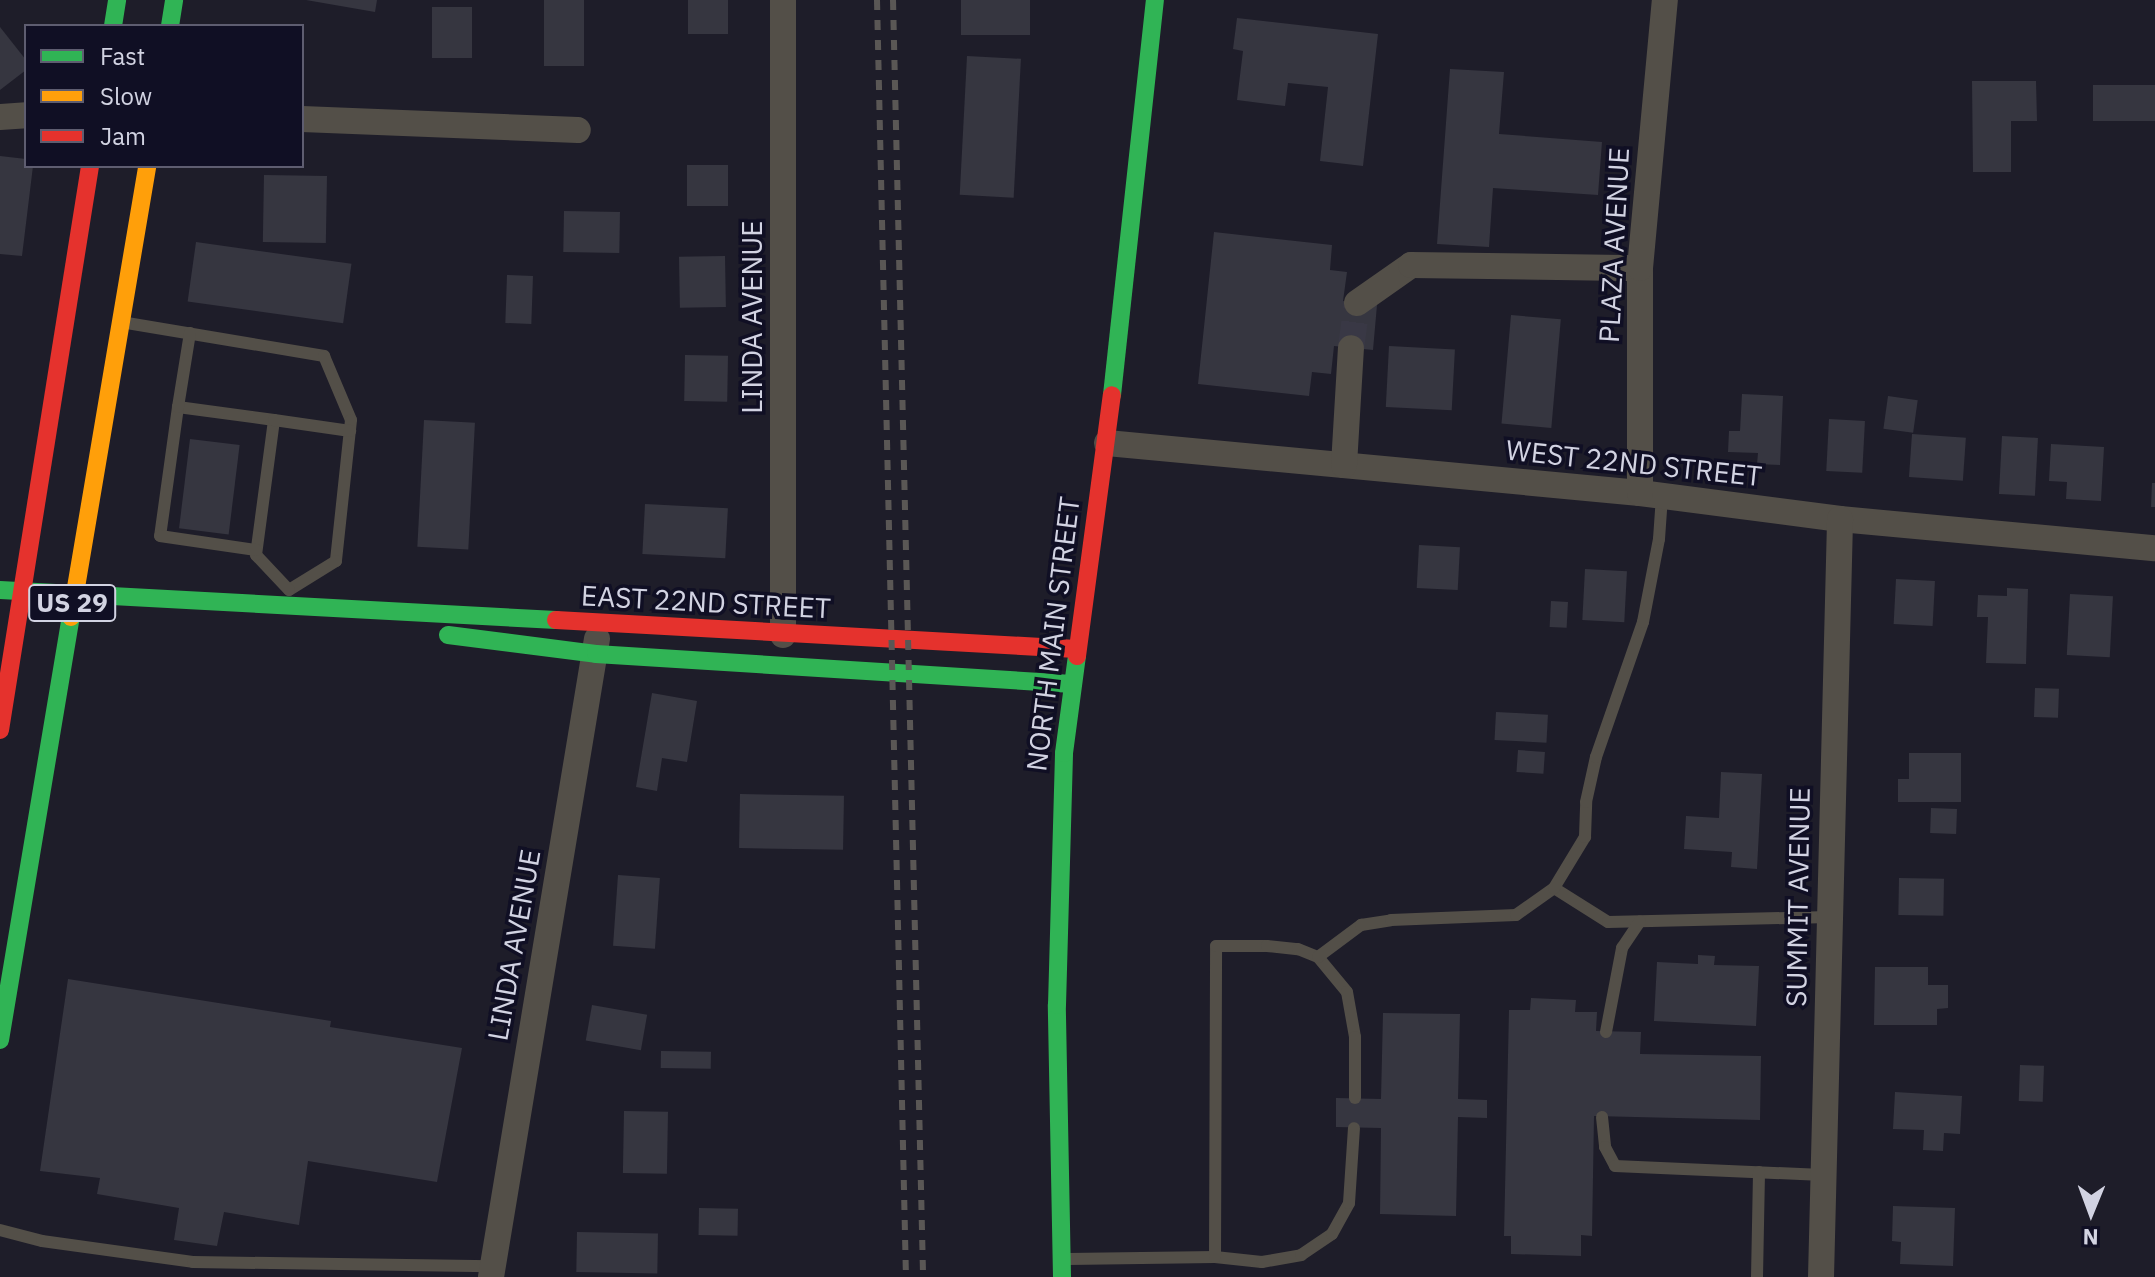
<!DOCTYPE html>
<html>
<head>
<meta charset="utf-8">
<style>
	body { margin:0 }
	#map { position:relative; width:2155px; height:1277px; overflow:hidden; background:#1e1d29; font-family:"IBM Plex Sans",sans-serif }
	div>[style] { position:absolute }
	.building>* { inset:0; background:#363640; transform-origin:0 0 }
	.street-tunnel>* { height:26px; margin-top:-13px; transform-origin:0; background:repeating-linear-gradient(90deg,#393845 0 26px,transparent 0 39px) }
	.lane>* { height:12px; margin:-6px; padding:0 6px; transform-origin:6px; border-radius:6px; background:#534f48 }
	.street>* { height:26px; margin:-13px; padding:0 13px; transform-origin:13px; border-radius:13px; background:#534f48 }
	.fast>* { height:18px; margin:-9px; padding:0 9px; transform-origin:9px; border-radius:9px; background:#30b455 }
	.slow>* { height:18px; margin:-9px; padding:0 9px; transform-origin:9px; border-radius:9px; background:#ff9f0a }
	.jam>* { height:18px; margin:-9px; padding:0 9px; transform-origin:9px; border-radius:9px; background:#e5322d }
	.rail>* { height:6px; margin-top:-3px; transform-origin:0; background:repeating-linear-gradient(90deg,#5a5755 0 10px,transparent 0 20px) }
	span { translate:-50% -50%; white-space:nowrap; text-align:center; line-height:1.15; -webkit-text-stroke:7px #100f24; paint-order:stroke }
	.shield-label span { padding:2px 6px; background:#100f24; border:2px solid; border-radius:6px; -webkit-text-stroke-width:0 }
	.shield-label { font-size:26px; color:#d2d3e2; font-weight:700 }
	.street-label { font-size:28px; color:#d2d3e2 }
	.legend { position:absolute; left:24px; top:24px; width:280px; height:144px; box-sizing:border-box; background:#100f24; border:2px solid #5e5d70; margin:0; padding:10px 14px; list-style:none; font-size:24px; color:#d2d3e2 }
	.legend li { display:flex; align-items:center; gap:16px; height:40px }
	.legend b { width:40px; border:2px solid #5e5d70 }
	.north { position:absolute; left:2051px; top:1173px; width:80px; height:80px; -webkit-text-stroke:6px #100f24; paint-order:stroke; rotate:181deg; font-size:22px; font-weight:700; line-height:32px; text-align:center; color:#d2d3e2 }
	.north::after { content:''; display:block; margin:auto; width:28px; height:36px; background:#d2d3e2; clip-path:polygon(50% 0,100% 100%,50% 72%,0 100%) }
</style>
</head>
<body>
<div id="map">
	<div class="building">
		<i style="clip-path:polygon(306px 0,377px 0,375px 12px)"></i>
		<i style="left:544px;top:0;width:40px;height:66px"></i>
		<i style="left:688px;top:0;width:40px;height:34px"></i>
		<i style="left:961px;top:0;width:69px;height:35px"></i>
		<i style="left:432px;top:7px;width:40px;height:51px"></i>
		<i style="clip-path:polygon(1237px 18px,1378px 34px,1363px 166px,1320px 161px,1328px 87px,1288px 83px,1285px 106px,1237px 100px,1243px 51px,1233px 49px)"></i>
		<i style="clip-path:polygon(0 27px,26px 60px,26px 70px,0 90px)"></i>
		<i style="left:967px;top:56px;width:54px;height:139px;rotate:3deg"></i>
		<i style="clip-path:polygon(1450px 69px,1504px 72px,1499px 134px,1602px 142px,1598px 195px,1493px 188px,1489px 247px,1437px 244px)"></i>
		<i style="clip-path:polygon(1972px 81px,2036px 81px,2037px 121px,2011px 121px,2011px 172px,1973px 172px)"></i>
		<i style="left:2155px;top:85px;width:36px;height:62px;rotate:90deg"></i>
		<i style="clip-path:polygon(0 156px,26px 159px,26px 166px,33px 166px,22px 256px,0 254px)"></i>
		<i style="left:687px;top:165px;width:41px;height:41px"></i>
		<i style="left:264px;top:175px;width:63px;height:67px;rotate:1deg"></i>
		<i style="left:564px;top:211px;width:56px;height:41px;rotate:1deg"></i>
		<i style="clip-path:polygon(1214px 232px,1332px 245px,1330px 270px,1347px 272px,1343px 301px,1377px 305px,1373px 350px,1334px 346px,1331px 374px,1312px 372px,1309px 396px,1198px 384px)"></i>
		<i style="left:196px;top:242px;width:157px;height:60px;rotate:8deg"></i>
		<i style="left:725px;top:256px;width:51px;height:46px;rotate:89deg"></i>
		<i style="left:507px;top:275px;width:26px;height:48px;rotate:2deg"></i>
		<i style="left:1511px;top:315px;width:50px;height:109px;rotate:5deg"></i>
		<i style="left:1389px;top:346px;width:66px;height:61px;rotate:3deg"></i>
		<i style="left:685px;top:355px;width:43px;height:46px;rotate:1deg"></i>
		<i style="clip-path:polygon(1742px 394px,1783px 396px,1780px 465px,1757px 464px,1758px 453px,1728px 452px,1729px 431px,1740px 431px)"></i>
		<i style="left:1888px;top:396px;width:30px;height:33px;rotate:8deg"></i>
		<i style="left:1829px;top:419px;width:36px;height:52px;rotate:3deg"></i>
		<i style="left:424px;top:420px;width:51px;height:127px;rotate:3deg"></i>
		<i style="left:1912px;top:434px;width:54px;height:43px;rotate:4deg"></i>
		<i style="left:2002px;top:436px;width:36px;height:58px;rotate:3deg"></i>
		<i style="left:190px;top:439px;width:50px;height:90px;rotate:7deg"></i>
		<i style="clip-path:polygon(2051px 444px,2104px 447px,2101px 501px,2066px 499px,2067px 482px,2049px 481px)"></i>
		<i style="clip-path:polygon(2152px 483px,2155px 483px,2155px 507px,2151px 507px)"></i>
		<i style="left:645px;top:504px;width:83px;height:50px;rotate:3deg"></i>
		<i style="left:1419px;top:545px;width:41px;height:43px;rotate:3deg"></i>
		<i style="left:1585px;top:569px;width:42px;height:51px;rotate:3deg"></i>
		<i style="left:1896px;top:579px;width:39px;height:45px;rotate:3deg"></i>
		<i style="clip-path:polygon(2007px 588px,2028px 589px,2026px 664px,1986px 663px,1988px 617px,1977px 617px,1978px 595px,2007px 596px)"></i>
		<i style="left:2070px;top:594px;width:43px;height:61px;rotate:3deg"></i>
		<i style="left:1551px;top:601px;width:17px;height:26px;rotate:3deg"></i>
		<i style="left:2035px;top:688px;width:24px;height:29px;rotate:2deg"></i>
		<i style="clip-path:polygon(652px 693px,697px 701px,687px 762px,662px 758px,657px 791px,636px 787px)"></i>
		<i style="left:1496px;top:712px;width:52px;height:28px;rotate:3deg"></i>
		<i style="left:1518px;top:750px;width:27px;height:22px;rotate:4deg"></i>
		<i style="clip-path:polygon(1909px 753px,1961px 753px,1961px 802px,1898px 802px,1898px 779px,1909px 779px)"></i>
		<i style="clip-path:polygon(1721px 772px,1762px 774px,1757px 869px,1731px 867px,1732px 852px,1684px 849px,1686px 816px,1719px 818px)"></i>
		<i style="left:740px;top:794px;width:104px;height:54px;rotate:1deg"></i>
		<i style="left:1931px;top:808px;width:26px;height:25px;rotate:2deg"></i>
		<i style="left:618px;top:875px;width:42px;height:71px;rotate:4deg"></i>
		<i style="left:1899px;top:878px;width:45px;height:37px;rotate:1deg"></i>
		<i style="clip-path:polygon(1698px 955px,1715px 956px,1714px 965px,1759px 966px,1756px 1026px,1654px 1021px,1657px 962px,1698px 964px)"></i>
		<i style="clip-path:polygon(1875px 967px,1928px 967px,1928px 985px,1948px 985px,1948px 1008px,1937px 1009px,1937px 1025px,1874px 1025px)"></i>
		<i style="clip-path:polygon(68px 979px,331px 1021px,330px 1027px,462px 1048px,437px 1182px,308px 1161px,299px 1225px,224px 1212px,217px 1246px,174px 1240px,179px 1208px,97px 1194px,100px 1178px,40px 1171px)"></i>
		<i style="clip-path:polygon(1531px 998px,1576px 1000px,1575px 1012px,1597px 1012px,1596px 1031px,1641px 1032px,1640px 1054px,1761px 1056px,1760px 1120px,1594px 1116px,1592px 1236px,1581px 1235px,1581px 1256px,1511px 1254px,1511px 1236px,1504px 1236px,1509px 1010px,1530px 1010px)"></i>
		<i style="left:592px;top:1005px;width:56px;height:36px;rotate:10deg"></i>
		<i style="clip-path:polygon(1383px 1013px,1460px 1014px,1458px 1099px,1487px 1100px,1487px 1118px,1458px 1117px,1456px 1216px,1380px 1214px,1381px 1128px,1336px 1127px,1336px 1098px,1381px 1099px)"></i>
		<i style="left:661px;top:1051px;width:50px;height:17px;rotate:1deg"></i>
		<i style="left:2020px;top:1065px;width:24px;height:36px;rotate:2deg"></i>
		<i style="clip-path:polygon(1895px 1092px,1962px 1096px,1960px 1134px,1944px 1133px,1943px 1151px,1923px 1150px,1924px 1130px,1893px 1129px)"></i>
		<i style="left:624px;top:1111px;width:44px;height:62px;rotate:1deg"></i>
		<i style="clip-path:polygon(1893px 1206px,1955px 1208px,1953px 1266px,1900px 1264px,1901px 1242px,1892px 1241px)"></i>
		<i style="left:699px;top:1208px;width:39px;height:27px;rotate:1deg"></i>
		<i style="left:577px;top:1232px;width:81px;height:40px;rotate:1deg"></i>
	</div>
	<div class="street-tunnel">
		<i style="left:1351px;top:348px;width:45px;rotate:-82.4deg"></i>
	</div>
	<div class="lane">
		<i style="left:127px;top:323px;width:200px;rotate:9.5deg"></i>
		<i style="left:324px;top:356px;width:69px;rotate:67.1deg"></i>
		<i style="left:351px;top:420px;width:142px;rotate:96.1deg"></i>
		<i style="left:336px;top:561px;width:55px;rotate:148.3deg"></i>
		<i style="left:289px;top:590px;width:48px;rotate:-133.3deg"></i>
		<i style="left:256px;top:555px;width:136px;rotate:-82.4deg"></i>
		<i style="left:274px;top:420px;width:97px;rotate:-172.3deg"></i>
		<i style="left:178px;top:407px;width:130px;rotate:97.9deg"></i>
		<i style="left:160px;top:536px;width:97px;rotate:8.3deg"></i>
		<i style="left:178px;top:407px;width:75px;rotate:-80.8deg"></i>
		<i style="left:274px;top:420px;width:77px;rotate:8.2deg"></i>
		<i style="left:1554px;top:888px;width:64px;rotate:32.2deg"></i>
		<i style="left:1608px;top:922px;width:222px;rotate:-1.3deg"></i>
		<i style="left:1318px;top:957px;width:45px;rotate:50.4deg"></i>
		<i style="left:1347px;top:992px;width:46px;rotate:79.9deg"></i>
		<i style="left:1355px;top:1037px;width:61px;rotate:90deg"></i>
		<i style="left:1606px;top:1032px;width:86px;rotate:-79.2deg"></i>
		<i style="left:1622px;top:948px;width:32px;rotate:-56deg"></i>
		<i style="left:1602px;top:1117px;width:30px;rotate:84deg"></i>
		<i style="left:1605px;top:1147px;width:21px;rotate:62deg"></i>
		<i style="left:1615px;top:1166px;width:208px;rotate:2.5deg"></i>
		<i style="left:0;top:1230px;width:43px;rotate:14.7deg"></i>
		<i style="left:42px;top:1241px;width:152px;rotate:7.9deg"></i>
		<i style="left:193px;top:1262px;width:299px;rotate:0.8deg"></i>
		<i style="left:1215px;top:1257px;width:47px;rotate:6.1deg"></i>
		<i style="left:1262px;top:1262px;width:40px;rotate:-10deg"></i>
		<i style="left:1301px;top:1255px;width:37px;rotate:-34deg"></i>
		<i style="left:1332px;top:1234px;width:35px;rotate:-61deg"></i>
		<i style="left:1349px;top:1203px;width:75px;rotate:-86.2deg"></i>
		<i style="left:1068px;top:1259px;width:147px;rotate:-0.8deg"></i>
		<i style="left:1215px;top:1257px;width:311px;rotate:-89.8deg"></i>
		<i style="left:1216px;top:946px;width:51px"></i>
		<i style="left:1267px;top:946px;width:31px;rotate:6deg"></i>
		<i style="left:1298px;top:949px;width:22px;rotate:22deg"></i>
		<i style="left:1318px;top:957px;width:54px;rotate:-36.7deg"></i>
		<i style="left:1361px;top:925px;width:30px;rotate:-9deg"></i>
		<i style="left:1391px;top:920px;width:125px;rotate:-2.3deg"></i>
		<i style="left:1516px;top:915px;width:47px;rotate:-35.4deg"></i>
		<i style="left:1554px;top:888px;width:60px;rotate:-58.7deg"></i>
		<i style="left:1585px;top:837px;width:35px;rotate:-88deg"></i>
		<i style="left:1586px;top:802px;width:46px;rotate:-77.5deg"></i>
		<i style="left:1596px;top:757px;width:143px;rotate:-70.8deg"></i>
		<i style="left:1643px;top:622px;width:85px;rotate:-79.1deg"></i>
		<i style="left:1659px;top:539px;width:43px;rotate:-86deg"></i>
		<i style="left:1757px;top:1277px;width:105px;rotate:-88.9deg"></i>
	</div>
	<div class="street">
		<i style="left:783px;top:0;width:635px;rotate:90deg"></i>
		<i style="left:0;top:117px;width:26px;rotate:-4deg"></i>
		<i style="left:302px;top:119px;width:276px;rotate:2.3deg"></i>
		<i style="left:1357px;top:303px;width:66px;rotate:-35.1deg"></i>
		<i style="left:1411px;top:265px;width:229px;rotate:0.8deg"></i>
		<i style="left:1107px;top:443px;width:535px;rotate:5.36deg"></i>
		<i style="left:1640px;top:493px;width:202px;rotate:7.4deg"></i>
		<i style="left:1840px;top:519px;width:316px;rotate:5.3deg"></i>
		<i style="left:1344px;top:465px;width:117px;rotate:-86.6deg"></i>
		<i style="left:1640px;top:493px;width:225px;rotate:-90deg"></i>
		<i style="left:1640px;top:268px;width:269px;rotate:-84.7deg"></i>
		<i style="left:491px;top:1277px;width:647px;rotate:-80.57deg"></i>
		<i style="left:1821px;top:1277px;width:758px;rotate:-88.56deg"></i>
	</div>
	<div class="fast">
		<i style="left:113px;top:26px;width:26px;rotate:-81deg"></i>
		<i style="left:170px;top:26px;width:26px;rotate:-81deg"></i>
		<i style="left:1112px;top:395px;width:397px;rotate:-83.8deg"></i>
		<i style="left:0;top:590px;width:557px;rotate:3.09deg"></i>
		<i style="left:448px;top:635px;width:149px;rotate:7.3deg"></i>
		<i style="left:596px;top:654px;width:477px;rotate:3.6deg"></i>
		<i style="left:0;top:1040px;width:429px;rotate:-80.5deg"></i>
		<i style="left:1062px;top:1277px;width:272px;rotate:-91.1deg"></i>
		<i style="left:1057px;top:1005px;width:252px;rotate:-88.4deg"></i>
		<i style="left:1064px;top:753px;width:98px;rotate:-82.4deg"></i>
	</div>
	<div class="slow">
		<i style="left:71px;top:617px;width:457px;rotate:-80.4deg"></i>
	</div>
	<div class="jam">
		<i style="left:556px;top:620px;width:521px;rotate:3.19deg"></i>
		<i style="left:1077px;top:656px;width:263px;rotate:-82.4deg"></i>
		<i style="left:0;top:730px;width:571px;rotate:-80.93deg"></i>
	</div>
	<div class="rail">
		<i style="left:877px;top:0;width:1277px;rotate:88.7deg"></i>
		<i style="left:893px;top:0;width:1277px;rotate:88.65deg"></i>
	</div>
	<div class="shield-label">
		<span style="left:72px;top:603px">US 29</span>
	</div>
	<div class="street-label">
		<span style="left:1614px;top:245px;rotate:-87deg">PLAZA AVENUE</span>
		<span style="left:752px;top:317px;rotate:-90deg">LINDA AVENUE</span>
		<span style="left:1634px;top:463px;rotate:6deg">WEST 22ND STREET</span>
		<span style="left:706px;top:602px;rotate:3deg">EAST 22ND STREET</span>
		<span style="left:1053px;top:634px;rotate:-83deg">NORTH MAIN STREET</span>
		<span style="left:1798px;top:897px;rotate:-89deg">SUMMIT AVENUE</span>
		<span style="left:514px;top:945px;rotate:-80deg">LINDA AVENUE</span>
	</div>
	<ul class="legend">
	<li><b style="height:10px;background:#30b455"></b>Fast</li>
	<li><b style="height:10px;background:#ff9f0a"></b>Slow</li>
	<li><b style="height:10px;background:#e5322d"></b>Jam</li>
	</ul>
	<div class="north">N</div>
</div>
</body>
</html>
